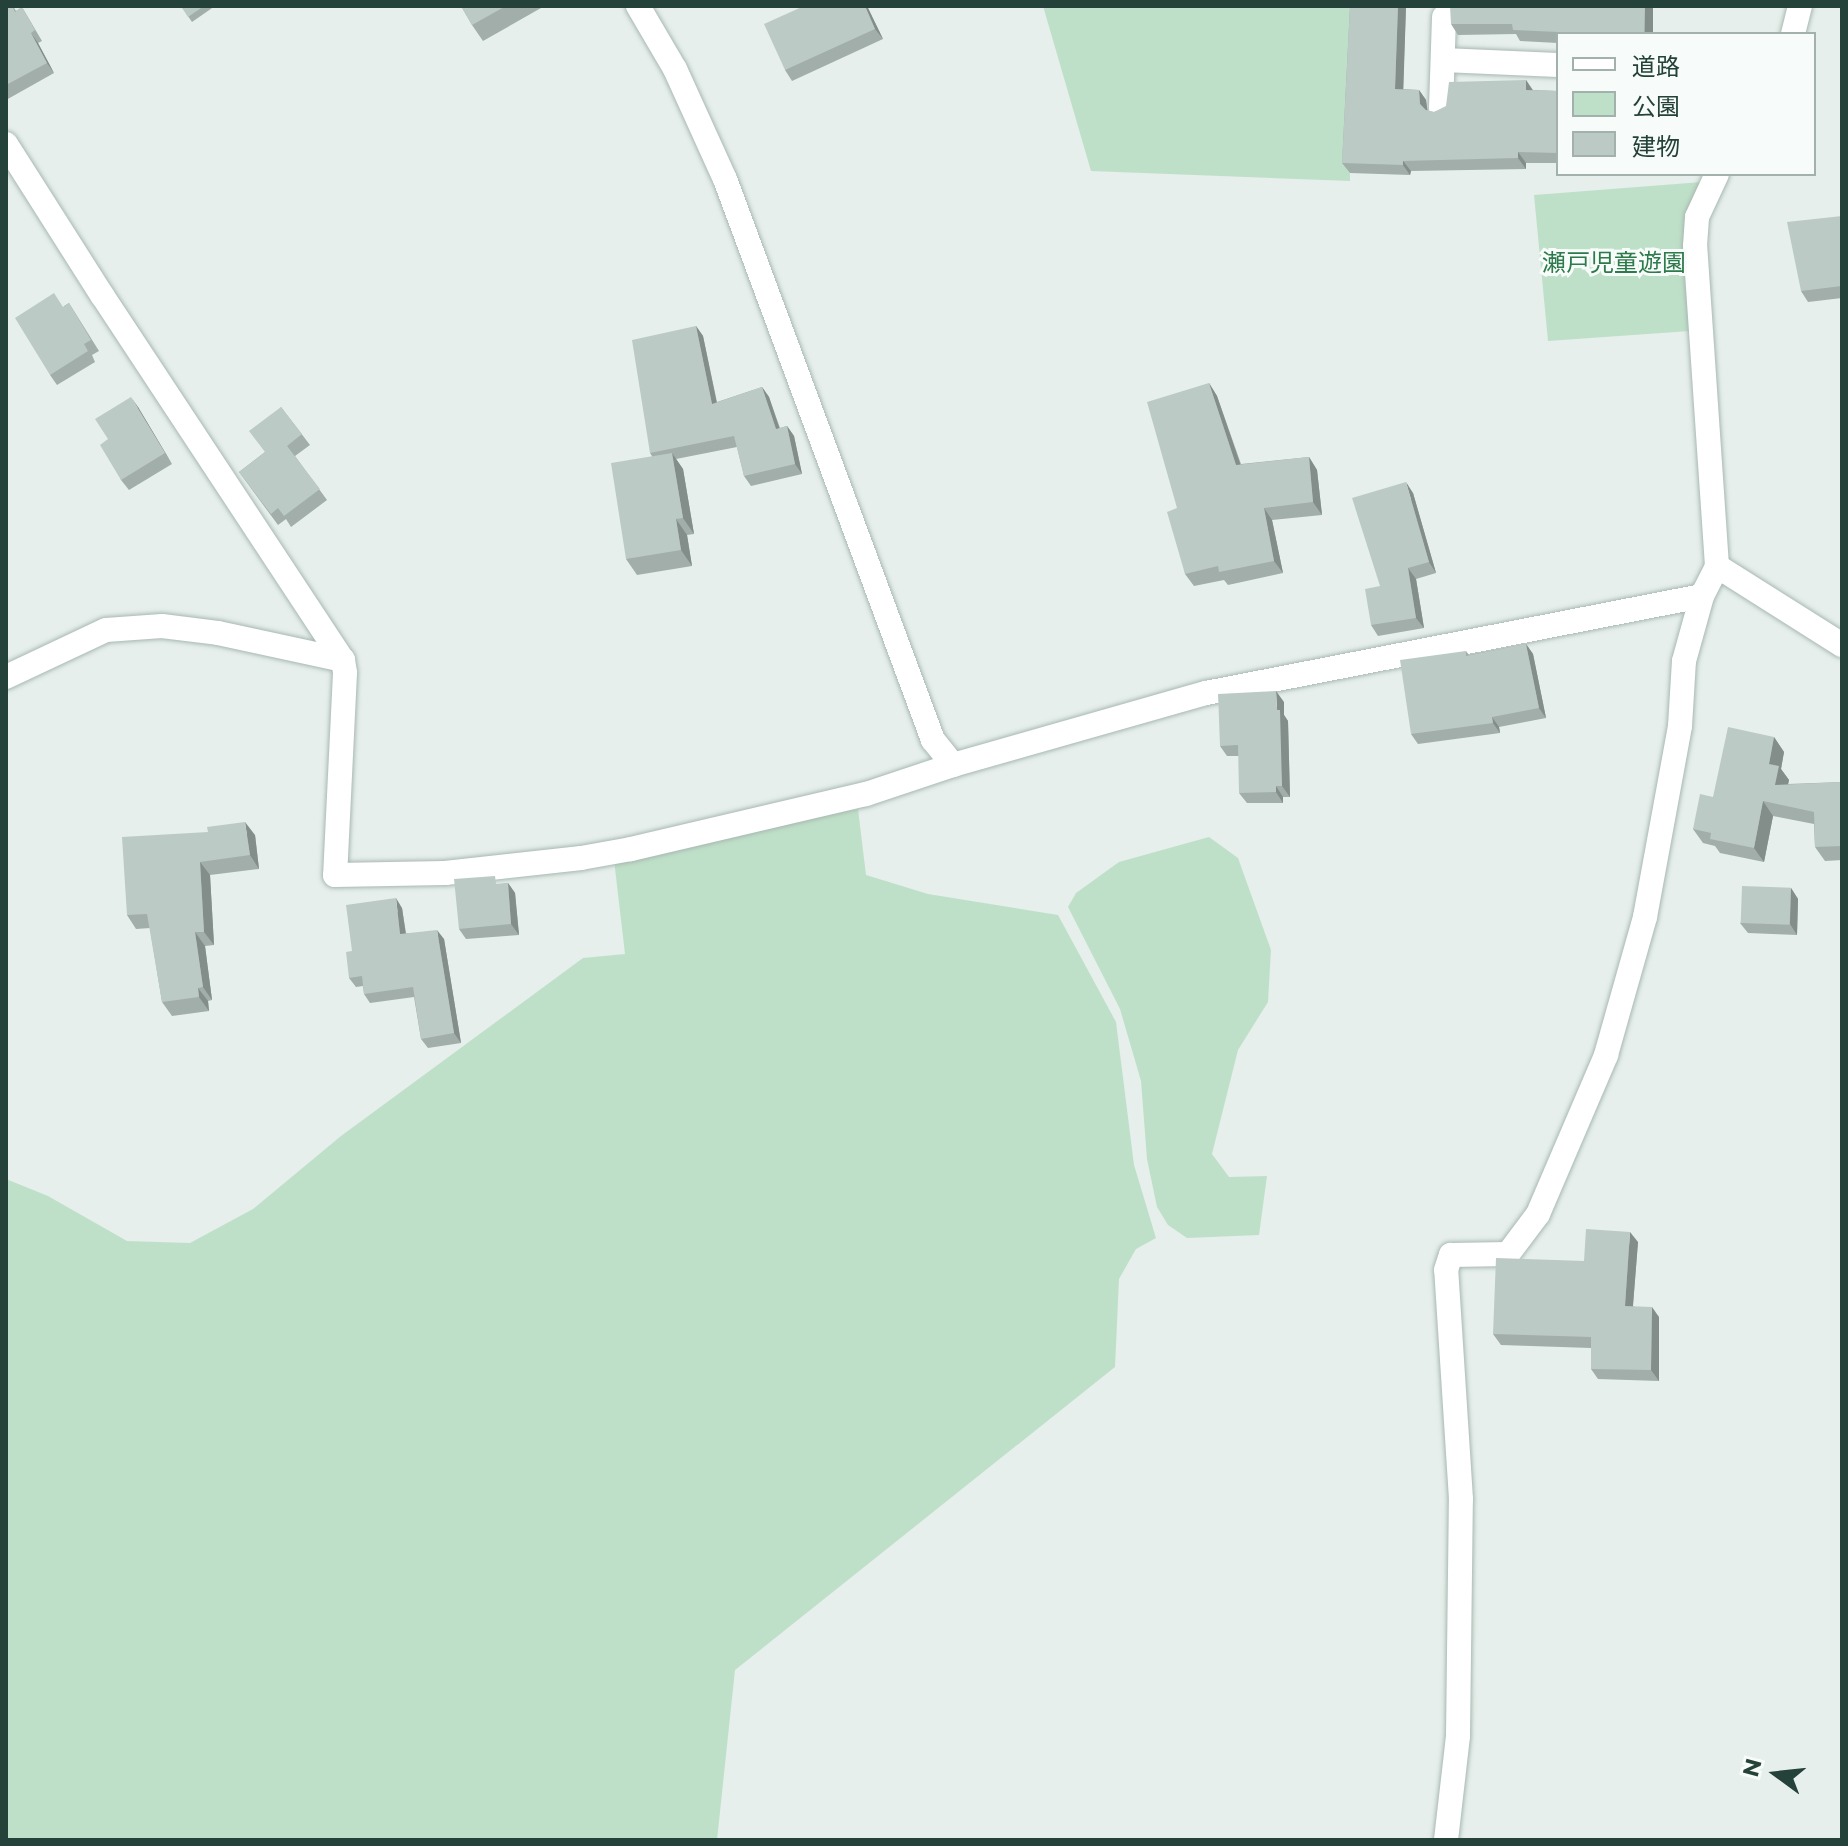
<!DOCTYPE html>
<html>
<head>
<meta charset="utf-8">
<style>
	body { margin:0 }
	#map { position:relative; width:1848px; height:1846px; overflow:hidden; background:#e6efeb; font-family:Montserrat,"Noto Sans JP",sans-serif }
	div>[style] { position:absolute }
	.green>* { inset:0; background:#bfe0c8 }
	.roads { filter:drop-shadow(0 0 2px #a8b8b2) drop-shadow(0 0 2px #a8b8b2) }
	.minor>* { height:24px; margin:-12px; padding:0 12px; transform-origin:12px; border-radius:12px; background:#fff }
	.wall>* { inset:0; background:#a1aea9 }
	.shaded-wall>* { inset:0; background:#838d89; transform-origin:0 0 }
	.building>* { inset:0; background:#bbcac4; transform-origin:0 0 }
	span { translate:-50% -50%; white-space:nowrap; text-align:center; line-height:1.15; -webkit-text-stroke:6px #f7fbf9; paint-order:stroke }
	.park-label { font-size:24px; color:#2d7a4b }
	.frame { position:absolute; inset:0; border:8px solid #24423a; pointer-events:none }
	.legend { position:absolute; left:1556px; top:32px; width:260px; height:144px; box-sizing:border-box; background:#f7fbf9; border:2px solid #a3b1ad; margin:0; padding:10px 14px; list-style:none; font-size:24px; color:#24423a }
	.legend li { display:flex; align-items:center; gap:16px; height:40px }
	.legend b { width:40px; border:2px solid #a3b1ad }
	.north { position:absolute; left:1736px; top:1734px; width:80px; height:80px; -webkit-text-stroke:6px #f7fbf9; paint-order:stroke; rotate:285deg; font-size:22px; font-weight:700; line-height:32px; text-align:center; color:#24423a }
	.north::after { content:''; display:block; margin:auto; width:28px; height:36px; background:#24423a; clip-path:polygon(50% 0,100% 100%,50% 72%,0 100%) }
</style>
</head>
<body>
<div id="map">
	<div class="green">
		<i style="clip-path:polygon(1043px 6px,1359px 6px,1349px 103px,1350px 181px,1091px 171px)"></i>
		<i style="clip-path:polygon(1702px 182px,1686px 219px,1690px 331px,1548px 341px,1534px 195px)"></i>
		<i style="clip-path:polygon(858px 809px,866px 875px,928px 894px,1058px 915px,1116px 1022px,1134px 1165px,1156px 1238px,1136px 1249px,1119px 1279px,1115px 1367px,735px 1670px,717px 1840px,6px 1840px,6px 1179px,48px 1196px,127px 1241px,190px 1243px,253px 1209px,341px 1136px,583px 958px,625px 954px,614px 860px)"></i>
		<i style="clip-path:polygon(1209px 837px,1238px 858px,1271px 950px,1268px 1002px,1238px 1050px,1212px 1154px,1229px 1177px,1267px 1176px,1259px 1235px,1187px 1238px,1168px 1225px,1157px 1207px,1147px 1159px,1141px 1081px,1120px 1009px,1068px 907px,1076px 893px,1119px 862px)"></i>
	</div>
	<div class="roads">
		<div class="minor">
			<i style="left:638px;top:6px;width:73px;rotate:59.6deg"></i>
			<i style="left:675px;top:69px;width:121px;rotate:65.6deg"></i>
			<i style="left:725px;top:179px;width:598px;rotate:69.66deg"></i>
			<i style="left:933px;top:740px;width:32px;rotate:51deg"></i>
			<i style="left:1793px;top:34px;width:29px;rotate:-76deg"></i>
			<i style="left:1443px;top:60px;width:115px;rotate:2.5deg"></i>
			<i style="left:1441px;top:108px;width:91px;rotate:-88.1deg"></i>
			<i style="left:6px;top:144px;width:179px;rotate:57.6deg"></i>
			<i style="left:102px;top:295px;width:437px;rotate:56.6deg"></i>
			<i style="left:343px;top:660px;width:13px;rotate:81deg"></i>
			<i style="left:345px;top:673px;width:202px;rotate:92.8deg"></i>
			<i style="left:335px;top:875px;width:110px;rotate:-1deg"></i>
			<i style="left:445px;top:873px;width:137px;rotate:-6.3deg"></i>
			<i style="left:581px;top:858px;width:51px;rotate:-10.2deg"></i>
			<i style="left:631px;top:849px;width:241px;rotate:-13.2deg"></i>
			<i style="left:866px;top:794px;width:92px;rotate:-18.4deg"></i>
			<i style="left:953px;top:765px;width:263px;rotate:-15.9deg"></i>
			<i style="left:1206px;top:693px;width:505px;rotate:-11.07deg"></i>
			<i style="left:1717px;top:566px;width:148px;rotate:32.3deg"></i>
			<i style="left:6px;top:677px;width:110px;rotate:-25.2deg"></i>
			<i style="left:106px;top:630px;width:56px;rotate:-4.1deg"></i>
			<i style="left:162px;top:626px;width:56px;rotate:7.1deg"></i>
			<i style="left:218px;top:633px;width:128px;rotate:12.2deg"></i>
			<i style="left:1446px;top:1840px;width:105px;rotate:-83.4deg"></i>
			<i style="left:1458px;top:1736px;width:237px;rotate:-89.3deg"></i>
			<i style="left:1461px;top:1499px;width:229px;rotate:-93.7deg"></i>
			<i style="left:1446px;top:1270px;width:16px;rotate:-72deg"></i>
			<i style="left:1451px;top:1255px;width:57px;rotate:-1deg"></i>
			<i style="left:1508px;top:1254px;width:50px;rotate:-53.1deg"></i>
			<i style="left:1538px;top:1214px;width:173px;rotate:-66.8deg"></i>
			<i style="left:1606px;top:1055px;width:143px;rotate:-74.2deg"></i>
			<i style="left:1645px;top:917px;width:194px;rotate:-79.6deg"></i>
			<i style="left:1680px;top:726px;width:65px;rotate:-86.5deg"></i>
			<i style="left:1684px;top:661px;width:67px;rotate:-74.5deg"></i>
			<i style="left:1702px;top:596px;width:34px;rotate:-63deg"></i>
			<i style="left:1717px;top:566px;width:321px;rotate:-93.9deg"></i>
			<i style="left:1695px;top:246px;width:29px;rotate:-86deg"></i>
			<i style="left:1697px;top:217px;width:47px;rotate:-65.1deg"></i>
		</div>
	</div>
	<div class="wall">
		<i style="clip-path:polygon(6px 6px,13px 6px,16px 11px,22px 7px,42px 41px,38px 43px,54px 73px,6px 100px)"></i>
		<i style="clip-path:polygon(181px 6px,215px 6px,192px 22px)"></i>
		<i style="clip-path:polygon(461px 6px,540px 6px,541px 8px,483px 41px,472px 25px)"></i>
		<i style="clip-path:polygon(804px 6px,867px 6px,883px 39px,792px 81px,785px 70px)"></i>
		<i style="clip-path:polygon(1350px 6px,1406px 6px,1403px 89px,1419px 90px,1426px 100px,1427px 111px,1434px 112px,1526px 80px,1533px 90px,1558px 91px,1558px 163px,1526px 163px,1526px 169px,1411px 171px,1410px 175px,1350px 173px,1342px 163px)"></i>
		<i style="clip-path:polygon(1653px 6px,1652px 34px,1558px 34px,1558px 43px,1520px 41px,1516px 34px,1458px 35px,1451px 24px)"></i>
		<i style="clip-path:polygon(1842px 216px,1842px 298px,1808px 302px,1801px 291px)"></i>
		<i style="clip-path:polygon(69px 303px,99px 351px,92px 355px,95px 362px,57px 385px,50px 375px,64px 306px)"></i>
		<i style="clip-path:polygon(696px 326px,703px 336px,717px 402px,762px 387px,769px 397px,780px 428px,787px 426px,794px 436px,802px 474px,751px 486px,744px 476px,737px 447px,676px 459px,683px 469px,694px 534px,687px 535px,692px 566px,637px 575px,626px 559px,652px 456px,650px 453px)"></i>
		<i style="clip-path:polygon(1209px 383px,1217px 396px,1241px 464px,1309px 457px,1317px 470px,1322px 515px,1272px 520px,1283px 573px,1228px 585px,1224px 580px,1194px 586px,1185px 574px,1177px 508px)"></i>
		<i style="clip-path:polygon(138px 407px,172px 464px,129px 490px,121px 480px,108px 439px)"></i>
		<i style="clip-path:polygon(281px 407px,310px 445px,295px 456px,327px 500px,291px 527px,286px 519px,278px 525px,239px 472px,265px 452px)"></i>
		<i style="clip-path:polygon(1413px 493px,1436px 573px,1416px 579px,1424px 628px,1378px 636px,1371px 625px,1380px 586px)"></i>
		<i style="clip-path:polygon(1526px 644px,1533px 654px,1546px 718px,1499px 727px,1500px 733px,1418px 744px,1411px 734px,1466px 651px,1469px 655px)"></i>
		<i style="clip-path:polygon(1284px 702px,1284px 715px,1288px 721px,1290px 797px,1283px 797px,1283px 803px,1247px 803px,1239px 793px,1239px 756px,1227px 756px,1220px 746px)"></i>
		<i style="clip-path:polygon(1774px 737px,1784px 752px,1781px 769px,1789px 780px,1788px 784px,1842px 782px,1842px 860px,1825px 861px,1815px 847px,1814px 824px,1773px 816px,1764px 862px,1720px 853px,1715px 846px,1703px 843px,1693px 829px,1713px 797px)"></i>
		<i style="clip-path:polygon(208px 832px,255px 835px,259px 869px,210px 875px,214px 945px,205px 946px,212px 1000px,208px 1001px,209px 1011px,172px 1016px,162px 1002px,150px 928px,136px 929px,127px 915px)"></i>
		<i style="clip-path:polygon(508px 883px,515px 893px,519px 935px,466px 939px,459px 929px,501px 884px)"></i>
		<i style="clip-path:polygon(1791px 888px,1798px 899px,1797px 935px,1748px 933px,1740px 923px)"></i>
		<i style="clip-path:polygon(402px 908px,406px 933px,444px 939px,461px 1043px,428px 1048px,421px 1039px,414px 997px,370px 1003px,364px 994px,363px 986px,356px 987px,349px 978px,352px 951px)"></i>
		<i style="clip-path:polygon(1638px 1242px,1633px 1306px,1659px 1317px,1659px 1381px,1598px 1379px,1591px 1369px,1591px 1348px,1501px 1345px,1493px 1334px,1584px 1261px)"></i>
	</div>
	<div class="shaded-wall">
		<i style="clip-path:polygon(865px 6px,867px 6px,883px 39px,875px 29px)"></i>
		<i style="clip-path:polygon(1398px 6px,1406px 6px,1403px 99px,1395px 89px)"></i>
		<i style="left:1645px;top:6px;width:8px;height:28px"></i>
		<i style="clip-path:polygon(31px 33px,38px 43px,54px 73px,47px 63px)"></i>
		<i style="clip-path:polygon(1526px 80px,1533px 91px,1526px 90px)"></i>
		<i style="clip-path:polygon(1419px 90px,1426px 100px,1428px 114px,1420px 104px)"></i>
		<i style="clip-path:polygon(1518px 152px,1526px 163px,1526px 169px,1518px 158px)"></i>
		<i style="clip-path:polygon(1403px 161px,1411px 171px,1410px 175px,1403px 165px)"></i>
		<i style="clip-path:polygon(696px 326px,703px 336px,719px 414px,712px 404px)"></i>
		<i style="clip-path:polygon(1209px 383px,1217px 396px,1245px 478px,1236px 465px)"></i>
		<i style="clip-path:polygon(762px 387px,769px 397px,783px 439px,776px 429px)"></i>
		<i style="clip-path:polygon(131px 397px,138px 407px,172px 464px,165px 453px)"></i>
		<i style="clip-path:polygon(787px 426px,794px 436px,802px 474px,795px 464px)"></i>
		<i style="clip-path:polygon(672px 453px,683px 469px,694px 534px,683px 518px)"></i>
		<i style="clip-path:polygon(1309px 457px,1317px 470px,1322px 515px,1313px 502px)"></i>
		<i style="clip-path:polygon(1406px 482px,1413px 493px,1436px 573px,1429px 562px)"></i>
		<i style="clip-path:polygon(1264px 508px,1272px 520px,1283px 573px,1274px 561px)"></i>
		<i style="clip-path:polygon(676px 519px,687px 535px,692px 566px,681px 550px)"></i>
		<i style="clip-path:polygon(1408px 568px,1416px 579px,1424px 628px,1416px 618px)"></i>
		<i style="clip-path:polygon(1526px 644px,1533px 654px,1546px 718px,1539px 708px)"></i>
		<i style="clip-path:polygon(1276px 691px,1284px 702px,1284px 715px,1288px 721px,1290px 797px,1282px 786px)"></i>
		<i style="clip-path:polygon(1492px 717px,1499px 727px,1500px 733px,1493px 723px)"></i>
		<i style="clip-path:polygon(1774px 737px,1784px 752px,1781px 769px,1789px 780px,1785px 799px,1775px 785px,1769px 764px)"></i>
		<i style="clip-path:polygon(1276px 786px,1283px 797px,1283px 803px,1276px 792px)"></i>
		<i style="clip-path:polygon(1763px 801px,1773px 816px,1764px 862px,1754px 848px)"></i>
		<i style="clip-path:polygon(245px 822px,255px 835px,259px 869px,250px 855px)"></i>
		<i style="clip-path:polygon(200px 862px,210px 875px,214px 945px,204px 932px)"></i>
		<i style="clip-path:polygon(508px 883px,515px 893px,519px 935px,511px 924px)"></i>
		<i style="clip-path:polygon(1791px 888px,1798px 899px,1797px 935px,1790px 924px)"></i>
		<i style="clip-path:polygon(396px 898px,402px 908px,407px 943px,400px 934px)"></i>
		<i style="clip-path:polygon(437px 930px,444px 939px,461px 1043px,454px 1033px)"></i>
		<i style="clip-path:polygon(195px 932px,205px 946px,212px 1000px,203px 987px)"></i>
		<i style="clip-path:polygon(198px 988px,208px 1001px,209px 1011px,199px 997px)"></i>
		<i style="clip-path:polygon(1630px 1232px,1638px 1242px,1632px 1317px,1625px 1306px)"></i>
		<i style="clip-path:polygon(1652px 1307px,1659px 1317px,1659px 1381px,1651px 1370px)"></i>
	</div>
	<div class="building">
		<i style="clip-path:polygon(6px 6px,12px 6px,15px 12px,22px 7px,35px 30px,31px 33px,47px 63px,6px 85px)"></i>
		<i style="clip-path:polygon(181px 6px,204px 6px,188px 17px)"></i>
		<i style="clip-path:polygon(461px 6px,506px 6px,472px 25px)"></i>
		<i style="clip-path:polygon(804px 6px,865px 6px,875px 29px,785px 70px,764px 24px)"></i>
		<i style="clip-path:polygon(1350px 6px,1398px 6px,1395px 89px,1419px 90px,1420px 104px,1426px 110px,1434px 112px,1446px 106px,1449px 82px,1526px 80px,1526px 90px,1558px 91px,1558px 153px,1518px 152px,1518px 158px,1403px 161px,1403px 165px,1342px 163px)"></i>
		<i style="clip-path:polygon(1450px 6px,1645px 6px,1644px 34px,1603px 34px,1513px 30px,1512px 24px,1451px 24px)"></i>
		<i style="clip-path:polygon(1842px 216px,1842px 286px,1801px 291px,1787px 222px)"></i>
		<i style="clip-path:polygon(54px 293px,63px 307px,69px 303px,91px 340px,84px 344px,88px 351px,50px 375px,15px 318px)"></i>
		<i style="clip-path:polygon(696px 326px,712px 404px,762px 387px,776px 429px,787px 426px,795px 464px,744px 476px,734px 436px,650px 453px,632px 340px)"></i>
		<i style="clip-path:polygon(1209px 383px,1236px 465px,1309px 457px,1313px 502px,1264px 508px,1274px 561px,1219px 572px,1218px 566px,1185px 574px,1167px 512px,1177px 508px,1147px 402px)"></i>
		<i style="clip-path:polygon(131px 397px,165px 453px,121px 480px,100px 445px,108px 439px,95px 419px)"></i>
		<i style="clip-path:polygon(281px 407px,302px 434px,287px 446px,320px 489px,284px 516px,278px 508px,271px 514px,239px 472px,265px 452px,249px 431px)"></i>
		<i style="clip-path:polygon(672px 453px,683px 518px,676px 519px,681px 550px,626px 559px,611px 463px)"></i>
		<i style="clip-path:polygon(1406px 482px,1429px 562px,1408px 568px,1416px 618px,1371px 625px,1365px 589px,1380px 586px,1352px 498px)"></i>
		<i style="clip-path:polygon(1526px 644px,1539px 708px,1492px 717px,1493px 723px,1411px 734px,1400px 660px,1466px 651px,1466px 656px)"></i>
		<i style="clip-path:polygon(1276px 691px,1277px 710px,1280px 710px,1282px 786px,1276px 786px,1276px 792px,1239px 793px,1238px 745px,1220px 746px,1218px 694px)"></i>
		<i style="clip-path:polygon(1728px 727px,1774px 737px,1769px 764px,1779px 766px,1775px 785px,1842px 782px,1842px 846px,1815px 847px,1814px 812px,1763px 801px,1754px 848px,1710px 839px,1711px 833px,1693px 829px,1700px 794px,1713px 797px)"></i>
		<i style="clip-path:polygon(245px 822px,250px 855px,200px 862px,204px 932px,195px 932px,203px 987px,198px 988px,199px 997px,162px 1002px,147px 914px,127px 915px,122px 837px,208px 832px,207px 827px)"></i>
		<i style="clip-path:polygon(495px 876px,496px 884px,508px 883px,511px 924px,459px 929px,454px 879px)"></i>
		<i style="left:1742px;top:886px;width:49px;height:37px;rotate:2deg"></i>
		<i style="clip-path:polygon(396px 898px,400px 934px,437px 930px,454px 1033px,421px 1039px,413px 987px,364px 994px,362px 976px,349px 978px,346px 952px,352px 951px,346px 905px)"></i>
		<i style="clip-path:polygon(1586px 1229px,1630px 1232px,1625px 1306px,1652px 1307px,1651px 1370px,1591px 1369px,1591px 1337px,1493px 1334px,1496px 1258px,1584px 1261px)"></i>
	</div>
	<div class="park-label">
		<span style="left:1614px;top:263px">瀬戸児童遊園</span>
	</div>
	<div class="frame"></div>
	<ul class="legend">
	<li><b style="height:10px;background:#fff"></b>道路</li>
	<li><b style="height:22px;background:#bfe0c8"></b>公園</li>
	<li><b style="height:22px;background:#bbcac4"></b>建物</li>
	</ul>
	<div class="north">N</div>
</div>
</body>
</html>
